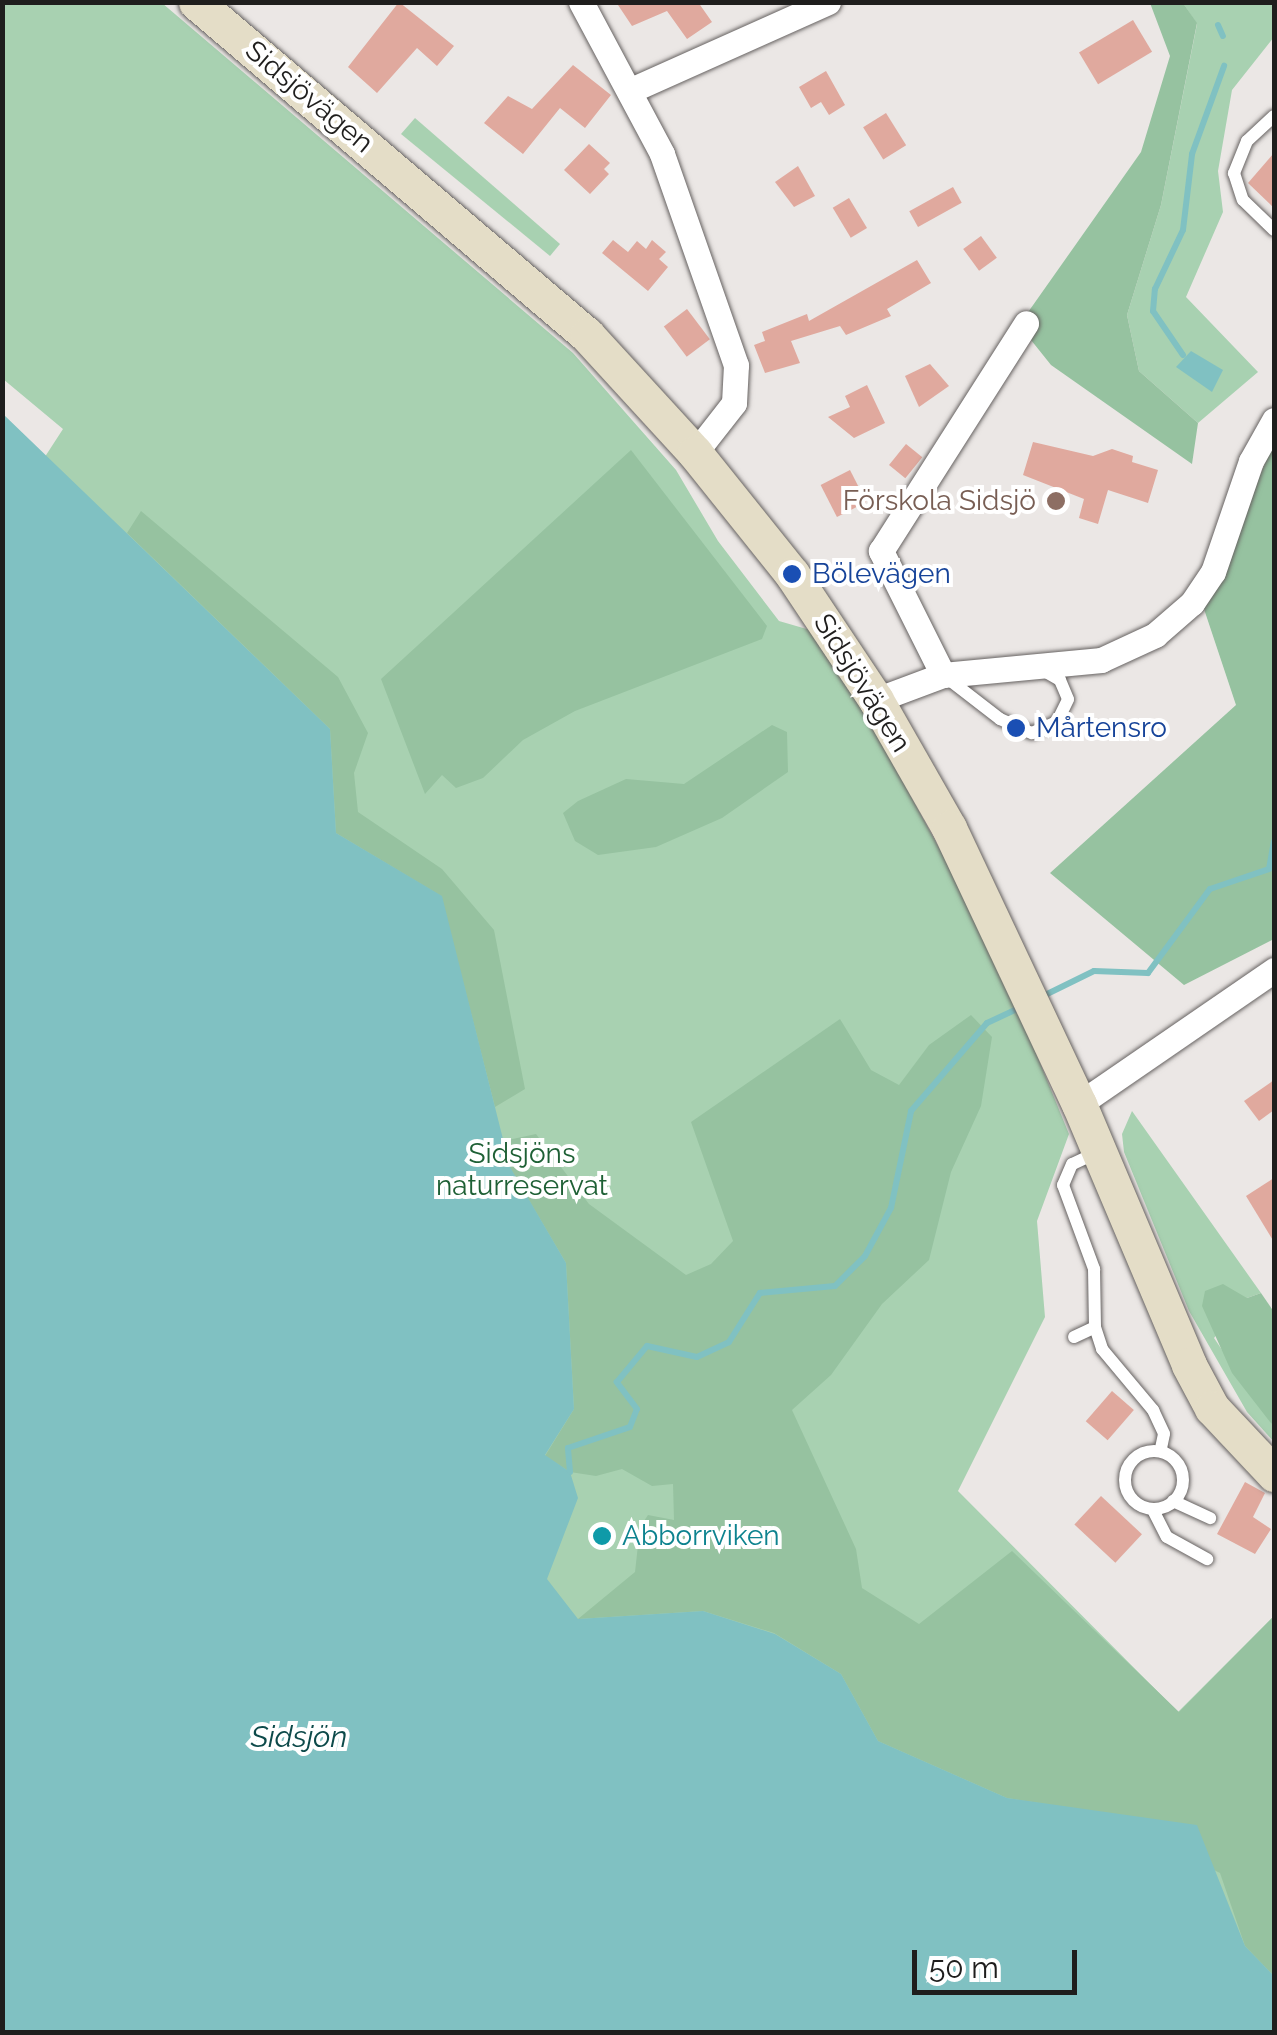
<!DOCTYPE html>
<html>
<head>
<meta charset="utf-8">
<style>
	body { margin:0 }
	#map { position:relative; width:1277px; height:2035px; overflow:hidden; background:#ebe7e5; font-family:Raleway,sans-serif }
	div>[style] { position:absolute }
	.green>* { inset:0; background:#a8d1b1 }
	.forest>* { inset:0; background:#96c2a0 }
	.water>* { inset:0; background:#80c1c2 }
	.stream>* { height:6px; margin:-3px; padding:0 3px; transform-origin:3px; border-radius:3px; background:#80c1c2 }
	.building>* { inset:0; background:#e0a99e; transform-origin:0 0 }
	.roads { filter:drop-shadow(0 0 2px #666261) drop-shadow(0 0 2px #666261) }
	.lane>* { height:12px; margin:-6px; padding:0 6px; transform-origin:6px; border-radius:6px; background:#fff }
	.lane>.ring { margin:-6px; padding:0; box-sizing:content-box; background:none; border:12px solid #fff; border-radius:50% }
	.street>* { height:25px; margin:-12.5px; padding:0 12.5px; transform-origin:12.5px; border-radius:12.5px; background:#fff }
	.secondary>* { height:35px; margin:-17.5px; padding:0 17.5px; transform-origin:17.5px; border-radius:17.5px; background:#e4ddc7 }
	.dots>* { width:28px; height:28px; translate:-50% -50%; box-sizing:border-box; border:5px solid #fff; border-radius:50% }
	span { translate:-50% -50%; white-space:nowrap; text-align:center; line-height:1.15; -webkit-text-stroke:8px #fff; paint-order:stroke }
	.street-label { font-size:28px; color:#1f1e1d }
	.education-label { font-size:28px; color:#785e54 }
	.right { translate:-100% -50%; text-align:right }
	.transit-label { font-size:28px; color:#164399 }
	.left { translate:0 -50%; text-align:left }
	.park-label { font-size:28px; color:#1e6035 }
	.culture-label { font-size:28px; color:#0d838f }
	.water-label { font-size:30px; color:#0d4a4a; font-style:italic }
	.frame { position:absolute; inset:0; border:5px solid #1f1e1d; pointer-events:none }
	.scale { position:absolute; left:912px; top:1950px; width:165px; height:45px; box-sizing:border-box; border:5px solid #1f1e1d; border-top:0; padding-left:12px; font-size:30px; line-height:35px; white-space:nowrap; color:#1f1e1d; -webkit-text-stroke:8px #fff; paint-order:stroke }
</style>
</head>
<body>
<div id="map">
	<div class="green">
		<i style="clip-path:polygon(3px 3px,162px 3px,573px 353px,676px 470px,718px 541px,779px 621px,841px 639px,909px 793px,992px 945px,1069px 1134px,1037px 1221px,1045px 1317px,958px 1491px,1178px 1712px,1274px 1616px,1274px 2032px,3px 2032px,2px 436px,37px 469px,63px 429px,3px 379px)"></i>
		<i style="clip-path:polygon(1183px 3px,1274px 3px,1274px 37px,1232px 90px,1218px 171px,1223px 212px,1186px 297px,1258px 372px,1198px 423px,1139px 371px,1127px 315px,1161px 205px,1197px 24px)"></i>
		<i style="clip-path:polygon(415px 118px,560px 244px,550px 256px,401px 134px)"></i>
		<i style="clip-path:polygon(1132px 1111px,1261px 1293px,1247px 1298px,1214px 1338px,1274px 1427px,1274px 1442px,1247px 1412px,1189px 1311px,1124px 1152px,1122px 1134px)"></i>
	</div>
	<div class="forest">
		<i style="clip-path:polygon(1150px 3px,1183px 3px,1197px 23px,1161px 205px,1127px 315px,1139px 371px,1198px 423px,1192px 464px,1051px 365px,1019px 325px,1141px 152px,1170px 56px)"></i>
		<i style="clip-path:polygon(1274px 442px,1274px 939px,1184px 985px,1050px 873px,1236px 705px,1204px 609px)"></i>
		<i style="clip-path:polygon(631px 450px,767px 626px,762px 639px,575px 711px,523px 740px,483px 778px,456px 788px,442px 775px,425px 794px,381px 679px)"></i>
		<i style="clip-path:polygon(141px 511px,338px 677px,368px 733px,354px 773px,358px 812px,442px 869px,494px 930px,525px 1089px,495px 1107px,441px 896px,336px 833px,330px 729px,127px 533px)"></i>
		<i style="clip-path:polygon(772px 725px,787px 732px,788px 772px,722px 818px,656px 847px,598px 855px,575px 841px,563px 813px,578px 801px,626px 779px,684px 784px)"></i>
		<i style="clip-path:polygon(971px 1015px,992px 1037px,981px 1106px,951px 1172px,929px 1260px,882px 1304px,831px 1375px,792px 1410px,856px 1549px,862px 1588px,919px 1624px,1012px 1551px,1179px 1712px,1274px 1616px,1274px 1976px,1245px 1946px,1220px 1873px,1097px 1812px,1007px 1798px,878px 1741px,841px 1674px,774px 1633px,703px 1611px,578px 1619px,635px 1572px,640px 1527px,648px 1515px,674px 1520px,673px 1484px,652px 1486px,622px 1469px,596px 1476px,570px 1472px,545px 1456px,574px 1409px,566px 1263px,510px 1168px,503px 1141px,536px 1134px,589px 1204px,686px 1275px,711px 1264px,733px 1241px,691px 1122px,840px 1019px,871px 1070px,899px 1085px,929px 1045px)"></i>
		<i style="clip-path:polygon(1223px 1284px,1247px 1298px,1261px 1293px,1274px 1312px,1274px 1427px,1232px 1373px,1202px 1306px,1205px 1291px)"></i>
	</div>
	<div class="water">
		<i style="clip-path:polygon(1191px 351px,1223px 370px,1212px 392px,1176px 367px)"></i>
		<i style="clip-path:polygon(3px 414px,330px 729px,336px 833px,442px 896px,510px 1167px,566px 1263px,574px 1409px,545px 1455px,570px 1472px,578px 1498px,547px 1579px,578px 1619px,703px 1611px,775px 1634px,841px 1674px,878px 1741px,1007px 1798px,1197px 1825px,1245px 1946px,1274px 1976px,1274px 2032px,3px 2032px)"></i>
	</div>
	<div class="stream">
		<i style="left:1218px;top:25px;width:12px;rotate:66deg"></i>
		<i style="left:1183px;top:355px;width:53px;rotate:-124.3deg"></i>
		<i style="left:1153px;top:311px;width:22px;rotate:-85deg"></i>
		<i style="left:1155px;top:289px;width:65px;rotate:-64.6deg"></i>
		<i style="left:1183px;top:230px;width:77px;rotate:-83.2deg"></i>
		<i style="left:1192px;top:154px;width:94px;rotate:-70deg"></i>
		<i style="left:1041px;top:997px;width:59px;rotate:-26.1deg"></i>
		<i style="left:1094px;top:971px;width:54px;rotate:2.1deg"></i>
		<i style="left:1148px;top:973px;width:104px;rotate:-53.6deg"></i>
		<i style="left:1210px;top:889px;width:62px;rotate:-18.7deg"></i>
		<i style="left:1269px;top:869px;width:28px;rotate:-80deg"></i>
		<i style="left:570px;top:1472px;width:24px;rotate:-95deg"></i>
		<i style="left:568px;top:1448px;width:65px;rotate:-18.7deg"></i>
		<i style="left:630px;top:1427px;width:19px;rotate:-69deg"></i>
		<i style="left:637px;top:1409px;width:34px;rotate:-127deg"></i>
		<i style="left:617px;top:1382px;width:47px;rotate:-50.2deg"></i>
		<i style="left:647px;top:1346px;width:51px;rotate:12.4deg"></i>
		<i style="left:697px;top:1357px;width:35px;rotate:-25deg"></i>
		<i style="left:729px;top:1342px;width:58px;rotate:-57.7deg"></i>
		<i style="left:760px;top:1293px;width:75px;rotate:-5.3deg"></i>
		<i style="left:835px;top:1286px;width:42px;rotate:-45deg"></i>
		<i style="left:865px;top:1256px;width:55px;rotate:-61.6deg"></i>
		<i style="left:891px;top:1208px;width:99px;rotate:-78.3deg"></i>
		<i style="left:911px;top:1111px;width:116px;rotate:-49.2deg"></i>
		<i style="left:987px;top:1023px;width:38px;rotate:-25deg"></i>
	</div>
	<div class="building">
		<i style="clip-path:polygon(399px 2px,454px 46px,437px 66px,417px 48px,377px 93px,348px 67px)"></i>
		<i style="clip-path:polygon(616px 2px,698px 2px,712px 22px,687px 39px,667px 11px,632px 26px)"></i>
		<i style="left:1133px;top:20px;width:37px;height:63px;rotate:59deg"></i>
		<i style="clip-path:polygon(573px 65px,611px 95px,585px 128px,560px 108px,523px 154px,484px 123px,508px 96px,532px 109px)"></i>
		<i style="clip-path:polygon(826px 71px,845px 105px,829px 115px,821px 102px,811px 108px,799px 87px)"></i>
		<i style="left:886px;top:113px;width:38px;height:27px;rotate:58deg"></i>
		<i style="clip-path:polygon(589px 144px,610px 163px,604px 169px,609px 174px,590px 194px,564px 170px)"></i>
		<i style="clip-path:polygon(1274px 153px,1274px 208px,1248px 183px)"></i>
		<i style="clip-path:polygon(798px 166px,815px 196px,794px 207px,775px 182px)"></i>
		<i style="left:953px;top:187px;width:18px;height:50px;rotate:61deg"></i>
		<i style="left:849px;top:198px;width:35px;height:19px;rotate:59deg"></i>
		<i style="left:981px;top:236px;width:27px;height:22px;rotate:54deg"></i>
		<i style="clip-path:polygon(613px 240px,628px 252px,637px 241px,646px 249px,652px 240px,666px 252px,659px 259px,668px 267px,648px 291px,602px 253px)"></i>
		<i style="clip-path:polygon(917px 260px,931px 283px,887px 309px,891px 316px,846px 335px,840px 326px,791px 341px,800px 363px,765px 373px,754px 345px,765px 341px,762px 332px,807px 314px,809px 321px)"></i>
		<i style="left:687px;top:309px;width:38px;height:29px;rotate:53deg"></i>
		<i style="clip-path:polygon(930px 364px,949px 386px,919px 407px,905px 376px)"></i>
		<i style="clip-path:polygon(867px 385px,885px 423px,854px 438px,828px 417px,850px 407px,845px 396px)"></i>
		<i style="clip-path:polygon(1033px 442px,1093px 456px,1112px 449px,1133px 456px,1132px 462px,1158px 470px,1148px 503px,1108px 490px,1098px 524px,1079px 518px,1084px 499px,1023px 475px)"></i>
		<i style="left:906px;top:444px;width:21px;height:27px;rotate:39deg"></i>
		<i style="left:850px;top:470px;width:36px;height:33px;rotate:63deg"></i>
		<i style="clip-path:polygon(1274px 1080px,1274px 1110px,1259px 1121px,1244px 1101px)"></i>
		<i style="clip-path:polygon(1274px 1178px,1274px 1242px,1246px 1196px)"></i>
		<i style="left:1112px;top:1391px;width:29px;height:40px;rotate:41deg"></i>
		<i style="clip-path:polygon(1245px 1482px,1265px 1493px,1253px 1517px,1271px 1529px,1255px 1554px,1217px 1534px)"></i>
		<i style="left:1101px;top:1496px;width:56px;height:39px;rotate:43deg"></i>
	</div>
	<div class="roads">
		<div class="lane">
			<i style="left:1274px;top:116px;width:37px;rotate:137deg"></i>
			<i style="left:1247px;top:141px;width:35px;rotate:112deg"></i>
			<i style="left:1234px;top:173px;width:28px;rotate:72deg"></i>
			<i style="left:1243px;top:200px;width:43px;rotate:44.1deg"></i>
			<i style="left:947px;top:678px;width:67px;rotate:37.7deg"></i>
			<i style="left:1000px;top:719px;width:35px;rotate:24deg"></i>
			<i style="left:1032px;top:733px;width:27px;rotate:-24deg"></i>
			<i style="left:1057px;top:722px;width:25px;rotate:-64deg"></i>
			<i style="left:1068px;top:699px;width:21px;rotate:-113deg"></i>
			<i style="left:1060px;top:680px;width:22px;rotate:-150deg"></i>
			<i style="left:1096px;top:1153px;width:26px;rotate:155deg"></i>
			<i style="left:1072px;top:1164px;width:23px;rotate:113deg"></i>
			<i style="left:1063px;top:1185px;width:90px;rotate:69.7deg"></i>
			<i style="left:1094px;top:1269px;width:58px;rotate:89deg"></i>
			<i style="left:1095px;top:1327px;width:23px;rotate:72deg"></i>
			<i style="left:1102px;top:1349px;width:80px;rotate:50.1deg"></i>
			<i style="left:1153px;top:1410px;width:26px;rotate:65deg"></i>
			<i style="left:1164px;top:1434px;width:14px;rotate:102deg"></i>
			<i style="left:1074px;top:1337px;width:23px;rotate:-25deg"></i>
			<i class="ring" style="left:1125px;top:1451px;width:46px;height:46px"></i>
			<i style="left:1173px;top:1501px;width:41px;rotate:24.7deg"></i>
			<i style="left:1153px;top:1510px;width:30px;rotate:63deg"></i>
			<i style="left:1167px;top:1537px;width:46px;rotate:28.8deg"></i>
		</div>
		<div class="street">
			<i style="left:581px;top:2px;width:172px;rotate:61.9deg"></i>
			<i style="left:662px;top:154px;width:224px;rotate:70.7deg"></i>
			<i style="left:736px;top:365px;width:38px;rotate:93deg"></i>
			<i style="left:734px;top:403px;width:63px;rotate:128deg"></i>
			<i style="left:629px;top:91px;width:218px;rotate:-24.1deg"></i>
			<i style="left:943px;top:675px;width:139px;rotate:-116.6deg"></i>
			<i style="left:881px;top:551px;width:270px;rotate:-57.5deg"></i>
			<i style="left:876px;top:700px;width:72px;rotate:-20.5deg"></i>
			<i style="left:943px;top:675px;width:159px;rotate:-5.4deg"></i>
			<i style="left:1101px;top:660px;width:60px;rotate:-24.8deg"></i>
			<i style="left:1155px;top:635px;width:49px;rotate:-40.9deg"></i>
			<i style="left:1192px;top:603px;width:37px;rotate:-56deg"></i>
			<i style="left:1213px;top:572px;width:117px;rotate:-71.1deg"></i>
			<i style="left:1251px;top:461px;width:47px;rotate:-60.7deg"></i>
			<i style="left:1079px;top:1104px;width:237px;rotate:-34.5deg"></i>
		</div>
		<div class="secondary">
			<i style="left:196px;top:2px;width:514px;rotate:40.42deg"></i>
			<i style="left:587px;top:335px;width:160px;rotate:47.5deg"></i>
			<i style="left:695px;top:453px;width:155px;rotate:51.3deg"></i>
			<i style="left:792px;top:574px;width:151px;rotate:56.3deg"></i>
			<i style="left:876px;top:700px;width:147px;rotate:60.3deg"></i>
			<i style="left:949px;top:828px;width:305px;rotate:64.8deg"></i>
			<i style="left:1079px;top:1104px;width:283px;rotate:67.1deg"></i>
			<i style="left:1189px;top:1365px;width:49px;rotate:61.9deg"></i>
			<i style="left:1212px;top:1408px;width:91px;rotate:46.8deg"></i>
		</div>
	</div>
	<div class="dots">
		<i style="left:1056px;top:501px;background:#8d6e63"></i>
		<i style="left:792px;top:574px;background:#1a4fb4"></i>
		<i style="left:1016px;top:728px;background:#1a4fb4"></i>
		<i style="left:602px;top:1536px;background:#0f9aa8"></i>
	</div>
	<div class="street-label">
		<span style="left:309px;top:97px;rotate:40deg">Sidsjövägen</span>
		<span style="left:862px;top:683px;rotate:58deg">Sidsjövägen</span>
	</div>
	<div class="education-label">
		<span class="right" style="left:1036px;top:501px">Förskola Sidsjö</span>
	</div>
	<div class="transit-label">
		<span class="left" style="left:812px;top:574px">Bölevägen</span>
		<span class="left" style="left:1036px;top:728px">Mårtensro</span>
	</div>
	<div class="park-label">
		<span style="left:522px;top:1170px">Sidsjöns<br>naturreservat</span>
	</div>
	<div class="culture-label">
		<span class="left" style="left:622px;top:1536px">Abborrviken</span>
	</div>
	<div class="water-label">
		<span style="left:299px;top:1737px">Sidsjön</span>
	</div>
	<div class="frame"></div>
	<div class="scale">50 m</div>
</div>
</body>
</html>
